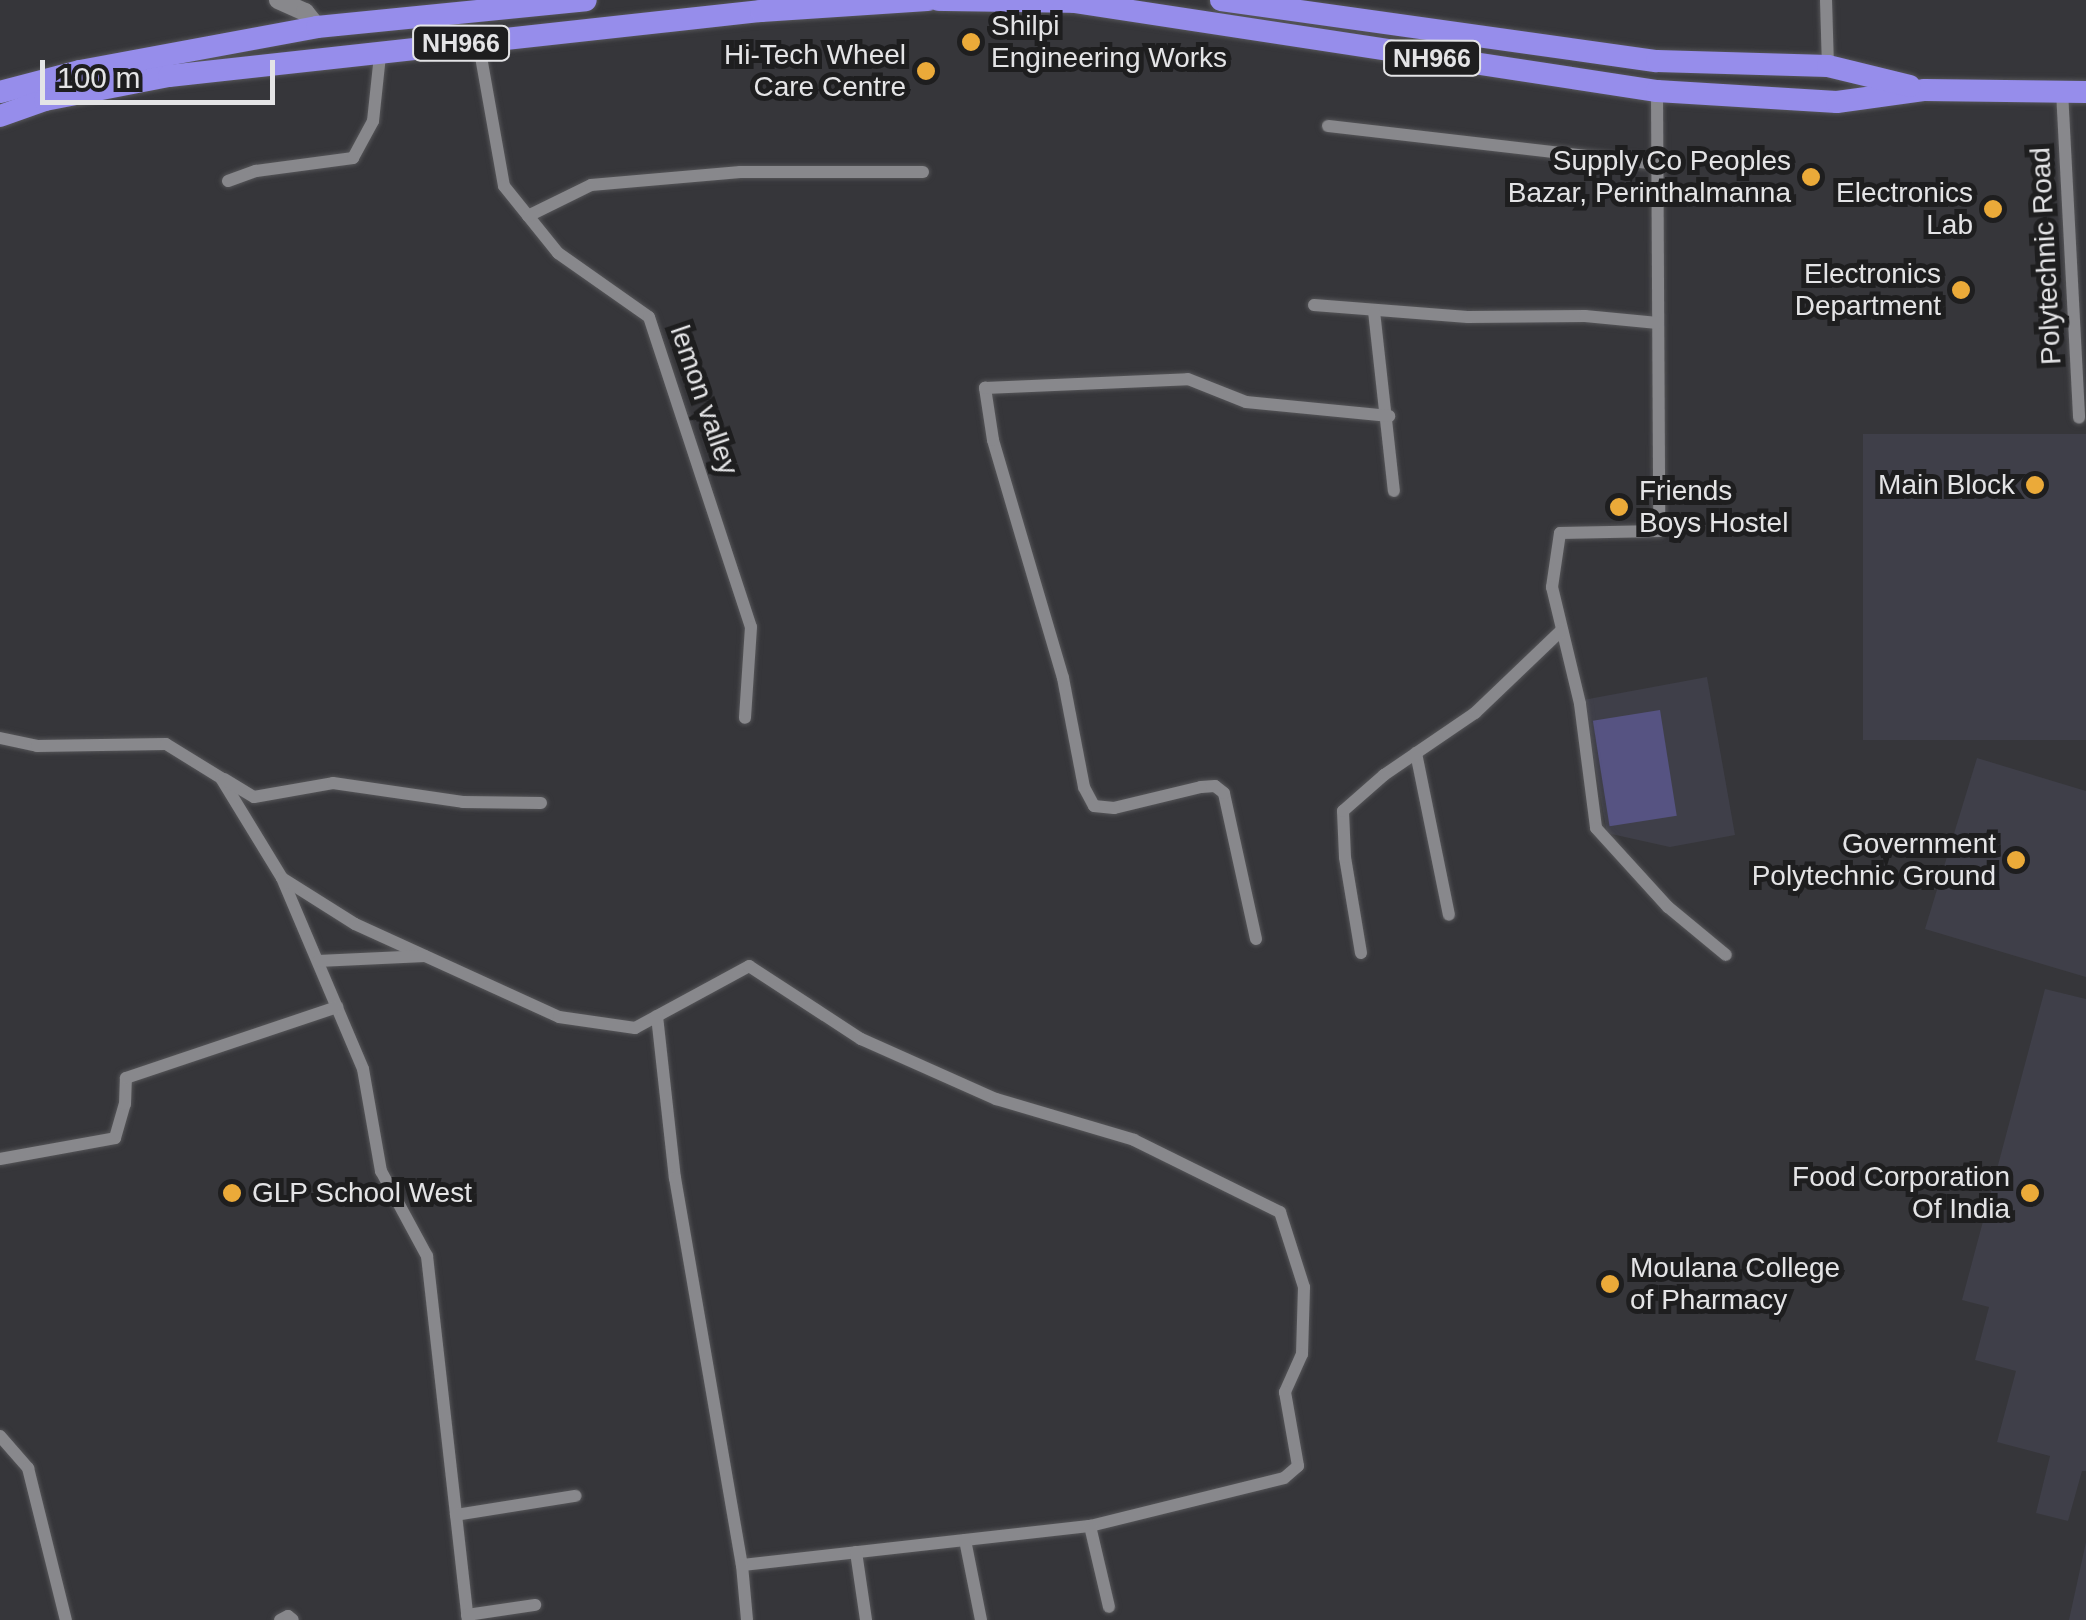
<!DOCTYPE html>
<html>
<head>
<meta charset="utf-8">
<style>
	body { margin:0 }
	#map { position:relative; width:2086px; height:1620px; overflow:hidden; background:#36363a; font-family:Arial,sans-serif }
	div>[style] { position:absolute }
	.built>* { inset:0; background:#3f3f49; transform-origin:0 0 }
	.green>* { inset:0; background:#565382; transform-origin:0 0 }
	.roads { filter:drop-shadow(0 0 2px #555558) drop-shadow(0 0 2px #555558) }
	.street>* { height:12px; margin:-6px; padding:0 6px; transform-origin:6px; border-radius:6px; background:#88888c }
	.secondary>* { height:18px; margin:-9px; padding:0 9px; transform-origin:9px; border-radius:9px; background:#88888c }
	.highway>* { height:22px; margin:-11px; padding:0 11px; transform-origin:11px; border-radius:11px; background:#968deb }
	.dots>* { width:28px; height:28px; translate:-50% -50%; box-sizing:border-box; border:5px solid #1e1e1f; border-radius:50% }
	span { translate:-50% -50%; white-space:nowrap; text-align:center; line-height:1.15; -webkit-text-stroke:10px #1e1e1f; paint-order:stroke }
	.shield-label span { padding:2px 8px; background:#1e1e1f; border:2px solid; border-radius:8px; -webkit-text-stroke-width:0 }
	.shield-label { font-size:25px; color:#e4e4e6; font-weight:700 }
	.poi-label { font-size:28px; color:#e4e4e6 }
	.left { translate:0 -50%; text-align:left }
	.right { translate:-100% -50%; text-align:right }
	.street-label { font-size:28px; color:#e4e4e6 }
	.scale { position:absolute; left:40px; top:60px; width:235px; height:45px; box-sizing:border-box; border:5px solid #e4e4e6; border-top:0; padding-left:12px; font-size:30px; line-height:35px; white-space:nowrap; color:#e4e4e6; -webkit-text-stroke:8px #1e1e1f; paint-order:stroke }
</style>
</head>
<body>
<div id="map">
	<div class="built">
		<i style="left:2086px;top:434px;width:306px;height:223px;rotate:90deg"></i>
		<i style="clip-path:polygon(1707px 677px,1735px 835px,1670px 847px,1607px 833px,1583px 700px)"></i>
		<i style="clip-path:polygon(1977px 758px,2086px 791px,2086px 977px,1925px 929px)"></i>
		<i style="clip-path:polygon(2045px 989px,2086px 999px,2086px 1471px,2082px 1471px,2068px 1521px,2036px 1513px,2050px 1456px,1997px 1442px,2016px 1371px,1975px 1360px,1989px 1307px,1962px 1300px)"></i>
		<i style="clip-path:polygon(2086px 1542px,2086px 1620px,2069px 1620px)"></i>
	</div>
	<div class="green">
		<i style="left:1660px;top:710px;width:107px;height:68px;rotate:81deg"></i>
	</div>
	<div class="roads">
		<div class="street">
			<i style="left:1826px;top:0;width:66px;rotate:88.3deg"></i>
			<i style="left:478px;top:40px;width:148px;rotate:79.9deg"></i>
			<i style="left:504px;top:186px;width:86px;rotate:51.1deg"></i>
			<i style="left:558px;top:253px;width:111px;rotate:35.1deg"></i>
			<i style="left:649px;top:317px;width:326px;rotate:71.8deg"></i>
			<i style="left:751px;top:627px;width:91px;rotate:93.8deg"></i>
			<i style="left:1657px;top:91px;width:440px;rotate:89.7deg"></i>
			<i style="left:1659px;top:531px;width:99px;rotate:178.8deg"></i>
			<i style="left:1560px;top:533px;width:55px;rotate:98.4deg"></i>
			<i style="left:1552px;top:587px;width:120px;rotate:76.5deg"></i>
			<i style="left:1580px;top:704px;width:125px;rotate:82.6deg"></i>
			<i style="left:1596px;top:828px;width:107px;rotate:47.7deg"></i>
			<i style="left:1668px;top:907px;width:75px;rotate:39.6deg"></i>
			<i style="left:2062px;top:91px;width:327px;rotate:87deg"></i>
			<i style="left:1328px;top:126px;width:330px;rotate:6.6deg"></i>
			<i style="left:228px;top:181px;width:30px;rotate:-20deg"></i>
			<i style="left:256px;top:171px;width:98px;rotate:-7.6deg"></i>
			<i style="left:353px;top:158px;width:42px;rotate:-61.6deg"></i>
			<i style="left:373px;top:121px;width:66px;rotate:-83.9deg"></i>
			<i style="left:528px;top:216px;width:70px;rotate:-26.2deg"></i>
			<i style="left:591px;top:185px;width:150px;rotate:-5deg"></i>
			<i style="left:740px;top:172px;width:183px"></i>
			<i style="left:1314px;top:305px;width:154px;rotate:4.5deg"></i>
			<i style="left:1468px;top:317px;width:117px;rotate:-0.5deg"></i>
			<i style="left:1585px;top:316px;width:73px;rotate:5.5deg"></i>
			<i style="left:1374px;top:311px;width:181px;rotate:83.7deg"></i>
			<i style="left:0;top:738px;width:38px;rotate:12deg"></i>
			<i style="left:37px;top:746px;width:129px;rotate:-0.9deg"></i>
			<i style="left:166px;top:744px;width:65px;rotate:31.7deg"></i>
			<i style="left:221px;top:778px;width:117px;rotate:58.6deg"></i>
			<i style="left:282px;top:878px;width:207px;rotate:67deg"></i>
			<i style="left:363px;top:1069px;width:104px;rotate:80deg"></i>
			<i style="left:381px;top:1171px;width:97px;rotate:61.6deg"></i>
			<i style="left:427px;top:1256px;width:366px;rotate:83.6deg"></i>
			<i style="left:1416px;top:753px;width:165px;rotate:78.5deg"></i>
			<i style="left:224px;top:779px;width:35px;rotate:31deg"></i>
			<i style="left:254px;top:797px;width:80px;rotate:-10deg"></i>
			<i style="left:333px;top:783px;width:131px;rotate:8.3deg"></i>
			<i style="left:463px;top:802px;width:78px;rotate:0.7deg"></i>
			<i style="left:282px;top:878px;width:86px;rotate:32.2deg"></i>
			<i style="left:355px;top:924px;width:224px;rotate:24.5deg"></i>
			<i style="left:559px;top:1017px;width:77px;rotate:8.2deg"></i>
			<i style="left:635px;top:1028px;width:130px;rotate:-28.5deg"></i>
			<i style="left:749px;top:966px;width:134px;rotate:33.1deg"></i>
			<i style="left:861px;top:1039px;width:148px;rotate:24deg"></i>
			<i style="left:996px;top:1099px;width:144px;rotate:16.5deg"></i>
			<i style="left:1134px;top:1140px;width:163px;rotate:26.3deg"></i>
			<i style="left:1280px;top:1212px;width:79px;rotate:72.3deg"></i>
			<i style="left:1304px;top:1287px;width:67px;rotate:91.7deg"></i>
			<i style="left:1302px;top:1354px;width:42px;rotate:114.1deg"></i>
			<i style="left:1285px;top:1392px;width:75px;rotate:80deg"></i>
			<i style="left:1298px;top:1466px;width:18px;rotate:139deg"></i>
			<i style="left:1284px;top:1478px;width:200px;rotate:166.1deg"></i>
			<i style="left:1256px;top:939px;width:149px;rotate:-102.4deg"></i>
			<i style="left:1224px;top:793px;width:11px;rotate:-142deg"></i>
			<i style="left:1215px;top:786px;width:14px;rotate:176deg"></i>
			<i style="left:1201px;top:787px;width:89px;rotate:166.4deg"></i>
			<i style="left:1114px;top:808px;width:20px;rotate:-174deg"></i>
			<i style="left:1094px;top:806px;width:21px;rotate:-118deg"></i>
			<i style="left:1084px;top:787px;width:111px;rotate:-100.9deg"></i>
			<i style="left:1063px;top:678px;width:248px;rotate:-106.4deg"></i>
			<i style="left:993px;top:440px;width:53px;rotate:-98.7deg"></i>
			<i style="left:985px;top:388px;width:203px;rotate:-2.5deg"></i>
			<i style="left:1188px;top:379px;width:62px;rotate:21.6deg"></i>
			<i style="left:1246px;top:402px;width:144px;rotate:5.6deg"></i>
			<i style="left:1361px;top:953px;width:97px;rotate:-99.5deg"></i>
			<i style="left:1345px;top:857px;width:46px;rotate:-92.5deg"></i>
			<i style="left:1343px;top:811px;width:55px;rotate:-41.3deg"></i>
			<i style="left:1384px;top:775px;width:110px;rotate:-34.3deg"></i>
			<i style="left:1475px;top:713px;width:120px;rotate:-43.7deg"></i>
			<i style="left:318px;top:961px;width:107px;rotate:-2.7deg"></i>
			<i style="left:657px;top:1016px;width:163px;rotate:83.7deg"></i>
			<i style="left:675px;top:1178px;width:393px;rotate:80.2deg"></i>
			<i style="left:742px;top:1565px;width:350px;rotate:-6.4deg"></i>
			<i style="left:1090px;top:1526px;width:83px;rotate:76.8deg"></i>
			<i style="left:0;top:1159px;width:117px;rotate:-10.3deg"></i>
			<i style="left:115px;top:1138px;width:35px;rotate:-74deg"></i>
			<i style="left:125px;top:1104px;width:26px;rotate:-88deg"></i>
			<i style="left:126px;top:1078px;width:223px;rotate:-18.6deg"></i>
			<i style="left:0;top:1436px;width:43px;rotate:48.8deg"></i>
			<i style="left:28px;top:1468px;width:157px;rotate:76deg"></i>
			<i style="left:456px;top:1515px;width:121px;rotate:-9.1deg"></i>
			<i style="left:965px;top:1540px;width:82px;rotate:78.7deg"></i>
			<i style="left:856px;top:1552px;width:69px;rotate:81.6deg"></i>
			<i style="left:742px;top:1565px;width:55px;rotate:84.8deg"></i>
			<i style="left:467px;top:1615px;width:69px;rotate:-8.4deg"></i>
			<i style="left:280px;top:1620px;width:9px;rotate:-27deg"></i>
			<i style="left:288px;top:1616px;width:6px;rotate:39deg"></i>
		</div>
		<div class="secondary">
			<i style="left:278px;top:0;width:30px;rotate:24deg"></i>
			<i style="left:305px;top:12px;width:19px;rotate:51deg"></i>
		</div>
		<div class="highway">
			<i style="left:939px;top:0;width:135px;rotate:0.8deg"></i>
			<i style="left:1074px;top:2px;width:590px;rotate:8.68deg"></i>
			<i style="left:1657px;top:91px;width:180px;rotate:3.5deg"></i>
			<i style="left:1837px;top:102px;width:89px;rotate:-7.8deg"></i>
			<i style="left:1925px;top:90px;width:161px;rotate:0.7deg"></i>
			<i style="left:1221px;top:0;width:440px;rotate:8deg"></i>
			<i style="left:1657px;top:61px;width:171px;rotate:1.7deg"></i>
			<i style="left:1828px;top:66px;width:84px;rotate:13.7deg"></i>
			<i style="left:0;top:92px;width:83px;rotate:-14.7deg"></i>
			<i style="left:80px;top:71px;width:241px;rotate:-10.5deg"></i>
			<i style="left:317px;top:27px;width:270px;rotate:-5.7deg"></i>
			<i style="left:0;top:116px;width:48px;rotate:-19.6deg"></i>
			<i style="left:45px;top:100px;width:126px;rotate:-11deg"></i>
			<i style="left:169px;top:76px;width:596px;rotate:-6.27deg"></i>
			<i style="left:761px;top:11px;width:167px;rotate:-3.8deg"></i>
		</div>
	</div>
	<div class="dots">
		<i style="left:971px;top:42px;background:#ebaa39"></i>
		<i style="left:926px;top:71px;background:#ebaa39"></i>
		<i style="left:1811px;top:177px;background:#ebaa39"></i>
		<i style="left:1993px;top:209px;background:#ebaa39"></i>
		<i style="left:1961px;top:290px;background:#ebaa39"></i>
		<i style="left:2035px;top:485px;background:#ebaa39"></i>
		<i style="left:1619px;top:507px;background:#ebaa39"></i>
		<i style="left:2016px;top:860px;background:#ebaa39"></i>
		<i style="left:232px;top:1193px;background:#ebaa39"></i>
		<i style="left:2030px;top:1193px;background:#ebaa39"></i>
		<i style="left:1610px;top:1284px;background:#ebaa39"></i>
	</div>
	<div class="shield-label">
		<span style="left:461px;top:43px">NH966</span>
		<span style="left:1432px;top:58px">NH966</span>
	</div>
	<div class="poi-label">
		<span class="left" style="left:991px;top:42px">Shilpi<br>Engineering Works</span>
		<span class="right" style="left:906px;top:71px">Hi-Tech Wheel<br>Care Centre</span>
		<span class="right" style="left:1791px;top:177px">Supply Co Peoples<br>Bazar, Perinthalmanna</span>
		<span class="right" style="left:1973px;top:209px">Electronics<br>Lab</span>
		<span class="right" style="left:1941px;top:290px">Electronics<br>Department</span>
		<span class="right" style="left:2015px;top:485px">Main Block</span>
		<span class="left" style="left:1639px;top:507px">Friends<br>Boys Hostel</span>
		<span class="right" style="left:1996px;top:860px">Government<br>Polytechnic Ground</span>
		<span class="right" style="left:2010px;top:1193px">Food Corporation<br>Of India</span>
		<span class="left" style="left:252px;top:1193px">GLP School West</span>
		<span class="left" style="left:1630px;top:1284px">Moulana College<br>of Pharmacy</span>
	</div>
	<div class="street-label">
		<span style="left:2046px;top:256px;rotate:-93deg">Polytechnic Road</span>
		<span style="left:704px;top:400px;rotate:71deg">lemon valley</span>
	</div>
	<div class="scale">100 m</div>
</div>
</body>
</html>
